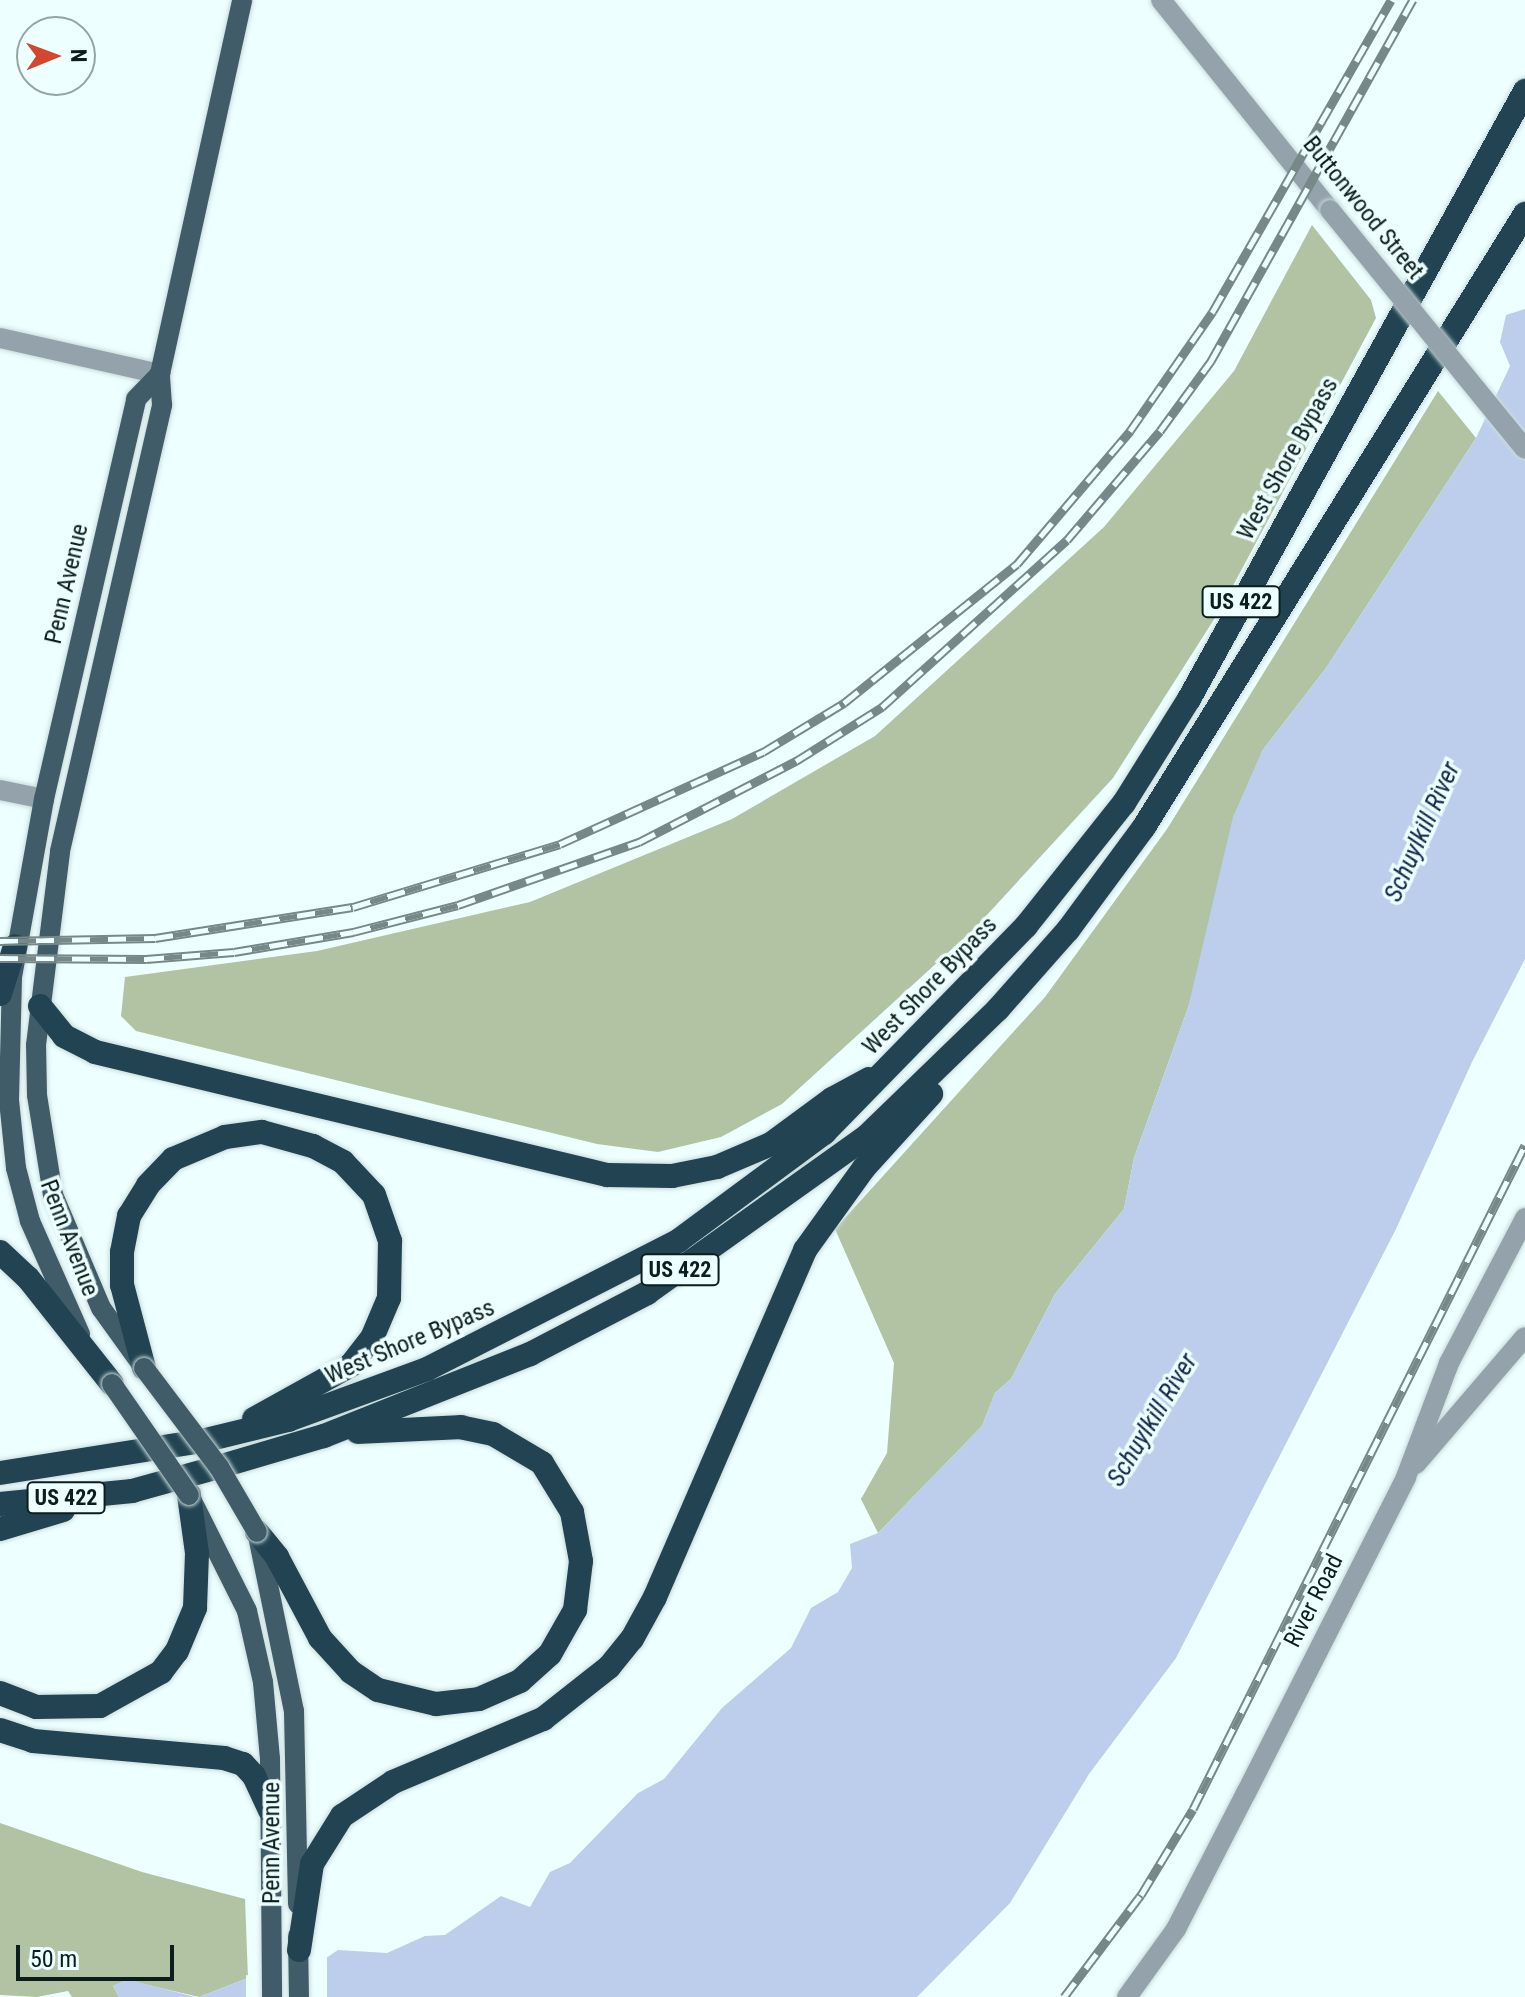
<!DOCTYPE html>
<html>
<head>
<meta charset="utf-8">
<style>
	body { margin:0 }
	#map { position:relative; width:1525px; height:1997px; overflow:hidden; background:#edffff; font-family:"Roboto Condensed",sans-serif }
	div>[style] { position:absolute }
	.forest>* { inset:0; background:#b2c3a3 }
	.water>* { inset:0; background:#bcceec }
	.pier>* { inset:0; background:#edffff }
	.roads { filter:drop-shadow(0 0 2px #c9dbdb) drop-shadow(0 0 2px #c9dbdb) }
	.tertiary>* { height:20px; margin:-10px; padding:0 10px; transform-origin:10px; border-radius:10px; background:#94a3ab }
	.primary>* { height:20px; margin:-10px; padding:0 10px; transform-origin:10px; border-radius:10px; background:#405c69 }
	.motorway>* { height:24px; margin:-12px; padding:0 12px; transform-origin:12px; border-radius:12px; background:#214352 }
	.rail>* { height:9px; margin-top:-4.5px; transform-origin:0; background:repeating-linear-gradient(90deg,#edffff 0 18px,#768888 0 36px); box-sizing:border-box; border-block:2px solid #768888 }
	.bridges { filter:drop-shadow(0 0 2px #c9dbdb) drop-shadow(0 0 2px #c9dbdb) }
	.tertiary-bridge>* { height:20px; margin:-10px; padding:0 10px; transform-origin:10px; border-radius:10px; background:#94a3ab }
	.primary-bridge>* { height:20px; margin:-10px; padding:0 10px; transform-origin:10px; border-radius:10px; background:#405c69 }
	span { translate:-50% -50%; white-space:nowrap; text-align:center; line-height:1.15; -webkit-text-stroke:7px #edffff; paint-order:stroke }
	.shield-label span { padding:2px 6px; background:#edffff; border:2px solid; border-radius:6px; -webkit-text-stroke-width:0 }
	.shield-label { font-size:22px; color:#0b1d1d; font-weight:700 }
	.street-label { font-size:24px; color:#0b1d1d }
	.water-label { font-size:26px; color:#132950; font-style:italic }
	.north { position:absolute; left:16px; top:16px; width:80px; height:80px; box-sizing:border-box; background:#edffff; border:2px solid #93a5a5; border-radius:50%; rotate:89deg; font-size:22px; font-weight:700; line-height:32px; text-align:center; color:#0b1d1d }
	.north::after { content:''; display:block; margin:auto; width:28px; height:36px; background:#d34730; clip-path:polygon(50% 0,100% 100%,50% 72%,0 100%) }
	.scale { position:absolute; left:16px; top:1945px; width:158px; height:36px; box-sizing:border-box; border:4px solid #0b1d1d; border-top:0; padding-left:10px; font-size:24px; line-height:28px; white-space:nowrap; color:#0b1d1d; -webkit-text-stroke:6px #edffff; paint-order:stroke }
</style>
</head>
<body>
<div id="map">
	<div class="forest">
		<i style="clip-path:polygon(1312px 225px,1371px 300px,1376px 318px,1220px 610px,1113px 778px,974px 929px,782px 1104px,721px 1137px,658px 1152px,597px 1144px,136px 1031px,121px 1016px,125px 977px,317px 951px,530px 902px,732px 819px,875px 736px,1104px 527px,1234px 371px)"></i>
		<i style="clip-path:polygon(1438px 391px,1476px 438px,1326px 668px,1262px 751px,1188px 1008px,1134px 1158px,1124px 1209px,1055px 1294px,1011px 1379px,995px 1393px,982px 1426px,878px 1533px,861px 1499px,887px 1453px,894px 1363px,835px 1229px,1045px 997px,1167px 829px)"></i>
		<i style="clip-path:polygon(0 1823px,142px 1872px,245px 1899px,248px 1978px,199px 1997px,127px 1980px,113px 1986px,119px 1997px,72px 1997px,68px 1991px,37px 1997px,0 1995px)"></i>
	</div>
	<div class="water">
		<i style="clip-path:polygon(1525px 309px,1525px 959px,1472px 1062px,1396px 1229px,1176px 1658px,1089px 1774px,1010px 1903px,917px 1997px,199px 1997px,248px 1978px,284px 1986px,338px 1950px,387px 1953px,425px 1936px,445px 1935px,501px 1896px,530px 1907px,550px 1872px,570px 1863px,638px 1793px,664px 1779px,722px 1708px,791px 1648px,811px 1608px,838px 1592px,852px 1568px,850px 1544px,878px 1533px,982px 1426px,995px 1393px,1011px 1379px,1055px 1294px,1124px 1209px,1134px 1158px,1188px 1008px,1233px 817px,1262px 751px,1326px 668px,1476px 438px,1510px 366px,1500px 342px,1506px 315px)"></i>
		<i style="clip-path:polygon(127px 1979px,195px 1997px,119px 1997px,113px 1986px)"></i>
	</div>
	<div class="pier">
		<i style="clip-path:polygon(327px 1953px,327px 1997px,246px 1997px,246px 1975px,283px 1982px)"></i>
	</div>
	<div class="roads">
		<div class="tertiary">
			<i style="left:1161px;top:0;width:270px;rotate:51.2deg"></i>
			<i style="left:0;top:338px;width:164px;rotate:12.7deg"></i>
			<i style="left:0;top:790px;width:45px;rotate:11.6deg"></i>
			<i style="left:1416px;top:1464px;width:167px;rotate:-49.4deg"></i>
			<i style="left:1127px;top:1997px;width:84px;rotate:-54.2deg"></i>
			<i style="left:1176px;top:1929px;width:153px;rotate:-62.8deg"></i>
			<i style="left:1246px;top:1793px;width:354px;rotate:-63.1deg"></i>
			<i style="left:1406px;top:1477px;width:122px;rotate:-69.3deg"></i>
			<i style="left:1449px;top:1363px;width:164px;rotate:-62.3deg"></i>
		</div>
		<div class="primary">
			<i style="left:80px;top:1334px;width:124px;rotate:-113.9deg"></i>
			<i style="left:30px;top:1221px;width:55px;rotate:-104.8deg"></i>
			<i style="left:16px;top:1168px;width:68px;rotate:-95.9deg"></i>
			<i style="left:9px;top:1100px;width:123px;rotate:-88.6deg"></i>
			<i style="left:12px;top:977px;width:181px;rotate:-79.8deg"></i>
			<i style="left:44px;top:799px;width:410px;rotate:-77deg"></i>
			<i style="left:136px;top:399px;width:35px;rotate:-46deg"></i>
			<i style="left:142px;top:1365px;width:70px;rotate:-125.7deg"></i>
			<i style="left:101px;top:1308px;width:123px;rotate:-113deg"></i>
			<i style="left:53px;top:1195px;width:101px;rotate:-99.1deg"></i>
			<i style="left:37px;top:1095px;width:50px;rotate:-91.1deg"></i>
			<i style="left:36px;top:1045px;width:195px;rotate:-82.9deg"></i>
			<i style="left:60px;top:851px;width:458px;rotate:-77.1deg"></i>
			<i style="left:162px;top:405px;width:31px;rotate:-94deg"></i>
			<i style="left:160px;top:374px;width:383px;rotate:-77.6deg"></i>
			<i style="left:190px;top:1497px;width:127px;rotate:63.4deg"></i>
			<i style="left:247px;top:1611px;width:73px;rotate:77.3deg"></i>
			<i style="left:263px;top:1682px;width:77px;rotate:84.8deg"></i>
			<i style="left:270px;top:1759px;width:238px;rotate:89.5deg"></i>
			<i style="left:258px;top:1536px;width:179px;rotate:78.4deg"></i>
			<i style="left:294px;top:1711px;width:193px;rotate:88.8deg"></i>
			<i style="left:298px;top:1936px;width:61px;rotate:89.1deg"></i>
		</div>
		<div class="motorway">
			<i style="left:0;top:994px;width:50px;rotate:-72.6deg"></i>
			<i style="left:40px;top:1006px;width:38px;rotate:51deg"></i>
			<i style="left:64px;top:1036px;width:35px;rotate:27deg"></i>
			<i style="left:95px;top:1052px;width:527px;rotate:13.51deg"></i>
			<i style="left:607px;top:1175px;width:65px;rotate:0.9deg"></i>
			<i style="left:672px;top:1176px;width:46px;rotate:-11.3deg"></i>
			<i style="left:717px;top:1167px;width:59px;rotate:-23.1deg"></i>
			<i style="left:771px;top:1144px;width:76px;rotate:-36.4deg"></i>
			<i style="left:832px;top:1099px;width:42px;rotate:-28.4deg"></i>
			<i style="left:0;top:1252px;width:38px;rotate:43deg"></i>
			<i style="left:28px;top:1278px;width:135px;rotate:51.6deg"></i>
			<i style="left:144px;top:1368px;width:86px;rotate:-104.8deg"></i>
			<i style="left:122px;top:1285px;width:33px;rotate:-90deg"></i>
			<i style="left:122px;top:1252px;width:37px;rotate:-79deg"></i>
			<i style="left:129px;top:1216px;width:36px;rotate:-58deg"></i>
			<i style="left:148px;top:1185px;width:36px;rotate:-46deg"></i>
			<i style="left:173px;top:1159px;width:56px;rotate:-22.9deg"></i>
			<i style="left:225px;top:1137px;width:37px;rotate:-8deg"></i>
			<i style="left:262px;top:1132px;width:53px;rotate:15.4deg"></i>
			<i style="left:313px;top:1146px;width:34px;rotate:28deg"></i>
			<i style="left:343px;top:1162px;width:45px;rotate:46.8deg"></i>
			<i style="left:374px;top:1195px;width:49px;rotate:70.8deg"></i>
			<i style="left:390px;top:1241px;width:57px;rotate:91deg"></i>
			<i style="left:389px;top:1298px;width:43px;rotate:113deg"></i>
			<i style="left:372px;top:1338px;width:34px;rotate:128deg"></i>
			<i style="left:351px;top:1365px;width:111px;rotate:150.9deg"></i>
			<i style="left:0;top:1473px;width:205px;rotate:-9deg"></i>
			<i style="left:202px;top:1441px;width:89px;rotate:-13.7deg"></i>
			<i style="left:288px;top:1420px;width:148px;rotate:-20.1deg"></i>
			<i style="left:427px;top:1369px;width:282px;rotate:-27deg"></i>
			<i style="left:678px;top:1241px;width:182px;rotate:-36.5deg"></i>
			<i style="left:824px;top:1133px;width:289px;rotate:-45.7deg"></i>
			<i style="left:1026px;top:926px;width:157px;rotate:-51.5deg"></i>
			<i style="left:1124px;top:803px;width:123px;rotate:-58deg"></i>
			<i style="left:1189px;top:699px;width:695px;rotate:-61.07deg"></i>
			<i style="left:0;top:1504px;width:133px;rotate:-5.6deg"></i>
			<i style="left:132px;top:1491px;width:86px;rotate:-15.5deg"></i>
			<i style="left:215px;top:1468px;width:114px;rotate:-16.4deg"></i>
			<i style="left:324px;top:1436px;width:222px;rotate:-21.7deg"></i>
			<i style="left:530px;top:1354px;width:132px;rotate:-27.5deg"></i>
			<i style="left:647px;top:1293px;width:270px;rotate:-35.5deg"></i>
			<i style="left:867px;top:1136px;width:182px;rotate:-44.1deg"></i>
			<i style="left:998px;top:1009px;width:106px;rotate:-48.5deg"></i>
			<i style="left:1068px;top:930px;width:128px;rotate:-53.6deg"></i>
			<i style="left:1144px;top:827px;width:722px;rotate:-58.14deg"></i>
			<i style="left:0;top:1529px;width:66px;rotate:-16.8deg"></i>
			<i style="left:257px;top:1532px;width:32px;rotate:51deg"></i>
			<i style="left:277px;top:1557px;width:92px;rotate:62deg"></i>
			<i style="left:320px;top:1638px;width:46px;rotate:47.6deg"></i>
			<i style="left:351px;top:1672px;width:32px;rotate:34deg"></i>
			<i style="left:378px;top:1690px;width:60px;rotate:13.6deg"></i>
			<i style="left:436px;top:1704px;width:43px;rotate:-6.6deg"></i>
			<i style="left:479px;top:1699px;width:45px;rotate:-23.7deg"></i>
			<i style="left:520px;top:1681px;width:40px;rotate:-42deg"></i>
			<i style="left:550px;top:1654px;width:51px;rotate:-60.4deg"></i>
			<i style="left:575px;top:1610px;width:49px;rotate:-83deg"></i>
			<i style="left:581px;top:1561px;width:50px;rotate:-100.4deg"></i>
			<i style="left:572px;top:1512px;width:57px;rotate:-121.5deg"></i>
			<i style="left:542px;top:1463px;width:57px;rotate:-149.4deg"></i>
			<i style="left:493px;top:1434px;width:33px;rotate:-168deg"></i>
			<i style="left:461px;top:1427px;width:103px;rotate:177.2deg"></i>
			<i style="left:0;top:1693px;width:39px;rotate:21deg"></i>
			<i style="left:36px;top:1707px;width:64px;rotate:-0.9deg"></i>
			<i style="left:100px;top:1706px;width:70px;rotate:-29.1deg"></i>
			<i style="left:161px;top:1672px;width:26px;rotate:-53deg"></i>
			<i style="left:177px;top:1651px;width:47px;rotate:-67.3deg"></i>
			<i style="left:195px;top:1608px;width:55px;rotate:-87.9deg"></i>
			<i style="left:197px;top:1553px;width:59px;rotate:-97.9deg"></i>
			<i style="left:0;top:1730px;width:35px;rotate:18deg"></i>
			<i style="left:33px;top:1741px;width:192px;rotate:5.1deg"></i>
			<i style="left:224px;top:1758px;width:20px;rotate:18deg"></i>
			<i style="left:243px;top:1764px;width:16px;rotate:47deg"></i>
			<i style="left:254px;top:1776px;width:38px;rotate:65deg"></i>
			<i style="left:299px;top:1950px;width:87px;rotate:-81.4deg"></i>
			<i style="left:312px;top:1864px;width:57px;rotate:-58deg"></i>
			<i style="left:342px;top:1816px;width:61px;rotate:-33.7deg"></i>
			<i style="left:393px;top:1782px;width:163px;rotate:-22.8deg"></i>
			<i style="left:543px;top:1719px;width:84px;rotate:-38.2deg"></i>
			<i style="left:609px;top:1667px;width:36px;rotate:-51deg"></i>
			<i style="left:632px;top:1639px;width:48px;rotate:-61.3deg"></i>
			<i style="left:655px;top:1597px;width:378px;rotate:-66.6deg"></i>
			<i style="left:805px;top:1250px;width:101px;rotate:-54.3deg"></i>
			<i style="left:864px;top:1168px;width:100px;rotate:-47.8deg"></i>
		</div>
	</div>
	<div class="rail">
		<i style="left:0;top:941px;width:155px;rotate:-1.1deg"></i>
		<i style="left:155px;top:938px;width:200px;rotate:-8.9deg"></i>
		<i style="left:353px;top:907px;width:216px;rotate:-16.9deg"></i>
		<i style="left:560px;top:844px;width:223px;rotate:-24.4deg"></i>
		<i style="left:763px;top:752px;width:95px;rotate:-31.2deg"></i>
		<i style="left:844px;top:703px;width:222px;rotate:-38.8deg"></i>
		<i style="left:1017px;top:564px;width:175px;rotate:-49.6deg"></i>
		<i style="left:1130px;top:431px;width:146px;rotate:-55.3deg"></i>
		<i style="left:1213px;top:311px;width:358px;rotate:-60.2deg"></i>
		<i style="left:0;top:958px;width:146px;rotate:0.4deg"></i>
		<i style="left:146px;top:959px;width:88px;rotate:-4.5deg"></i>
		<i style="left:234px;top:952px;width:121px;rotate:-9.5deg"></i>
		<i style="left:353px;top:932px;width:108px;rotate:-14.4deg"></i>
		<i style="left:458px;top:905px;width:192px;rotate:-19.2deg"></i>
		<i style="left:639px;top:842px;width:177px;rotate:-27.3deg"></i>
		<i style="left:796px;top:761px;width:102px;rotate:-32.1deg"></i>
		<i style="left:882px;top:707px;width:249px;rotate:-42.1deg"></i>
		<i style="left:1067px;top:540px;width:143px;rotate:-49.5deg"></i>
		<i style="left:1160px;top:431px;width:87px;rotate:-53.9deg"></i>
		<i style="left:1211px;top:361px;width:414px;rotate:-60.8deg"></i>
		<i style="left:1064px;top:1997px;width:128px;rotate:-53deg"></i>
		<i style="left:1141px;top:1895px;width:100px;rotate:-58.8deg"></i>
		<i style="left:1193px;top:1809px;width:742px;rotate:-63.43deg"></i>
	</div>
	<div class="bridges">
		<div class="tertiary-bridge">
			<i style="left:1330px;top:210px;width:308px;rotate:50.8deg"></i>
		</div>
		<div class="primary-bridge">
			<i style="left:144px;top:1368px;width:124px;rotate:52.9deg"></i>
			<i style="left:219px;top:1467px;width:75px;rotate:59.7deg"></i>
			<i style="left:112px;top:1384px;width:135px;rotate:55.3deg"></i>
		</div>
	</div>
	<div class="shield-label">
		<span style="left:1241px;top:602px">US 422</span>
		<span style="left:680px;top:1270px">US 422</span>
		<span style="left:66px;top:1498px">US 422</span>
	</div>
	<div class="street-label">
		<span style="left:1363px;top:208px;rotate:51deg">Buttonwood Street</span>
		<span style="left:1288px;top:459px;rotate:-61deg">West Shore Bypass</span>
		<span style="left:67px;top:584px;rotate:-77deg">Penn Avenue</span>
		<span style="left:930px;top:986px;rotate:-46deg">West Shore Bypass</span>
		<span style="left:69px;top:1238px;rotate:69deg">Penn Avenue</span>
		<span style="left:410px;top:1342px;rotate:-23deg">West Shore Bypass</span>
		<span style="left:1314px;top:1601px;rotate:-63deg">River Road</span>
		<span style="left:272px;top:1843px;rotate:-90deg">Penn Avenue</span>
	</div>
	<div class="water-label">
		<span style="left:1422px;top:832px;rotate:-66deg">Schuylkill River</span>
		<span style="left:1152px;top:1420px;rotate:-59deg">Schuylkill River</span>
	</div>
	<div class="north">N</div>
	<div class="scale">50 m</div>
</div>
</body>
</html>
